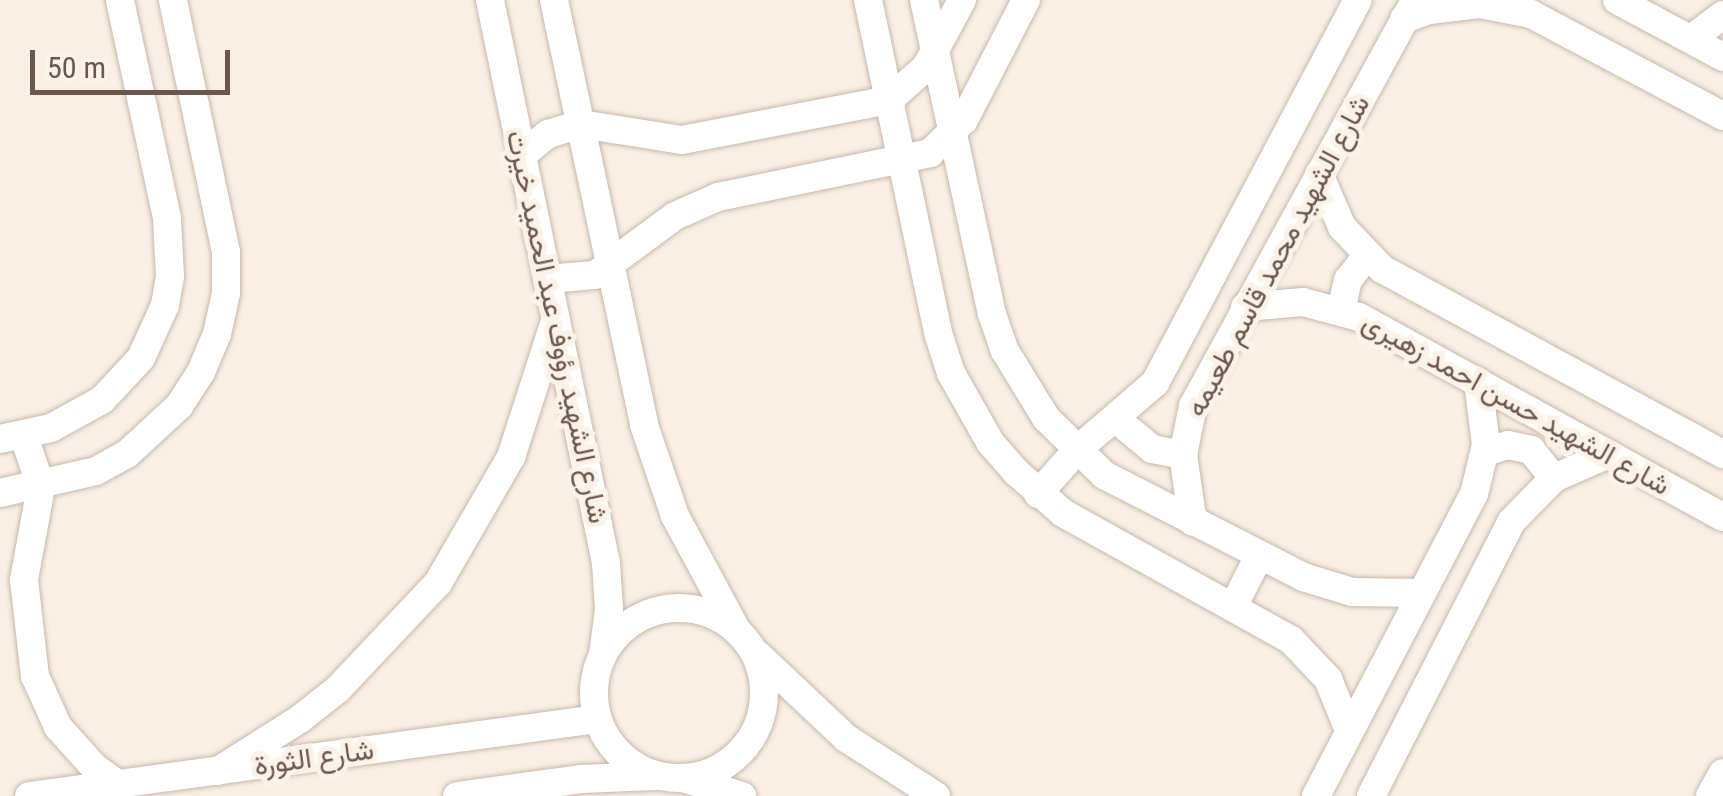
<!DOCTYPE html>
<html>
<head>
<meta charset="utf-8">
<style>
	body { margin:0 }
	#map { position:relative; width:1723px; height:796px; overflow:hidden; background:#f9efe3; font-family:"Roboto Condensed",Vazirmatn,sans-serif }
	div>[style] { position:absolute }
	.roads { filter:drop-shadow(0 0 2px #c8b7ab) drop-shadow(0 0 2px #c8b7ab) }
	.minor>* { height:28px; margin:-14px; padding:0 14px; transform-origin:14px; border-radius:14px; background:#fff }
	.minor>.ring { margin:-14px; padding:0; box-sizing:content-box; background:none; border:28px solid #fff; border-radius:50% }
	span { translate:-50% -50%; white-space:nowrap; text-align:center; line-height:1.15; -webkit-text-stroke:10px #fcf3e8; paint-order:stroke }
	.street-label { font-size:28px; color:#6d574c }
	.scale { position:absolute; left:30px; top:50px; width:200px; height:45px; box-sizing:border-box; border:5px solid #6d574c; border-top:0; padding-left:12px; font-size:30px; line-height:35px; white-space:nowrap; color:#6d574c; -webkit-text-stroke:8px #fcf3e8; paint-order:stroke }
</style>
</head>
<body>
<div id="map">
	<div class="roads">
		<div class="minor">
			<i style="left:490px;top:0;width:575px;rotate:78.36deg"></i>
			<i style="left:606px;top:563px;width:46px;rotate:86.3deg"></i>
			<i style="left:609px;top:609px;width:46px;rotate:97.4deg"></i>
			<i style="left:554px;top:0;width:434px;rotate:78deg"></i>
			<i style="left:644px;top:425px;width:96px;rotate:71.2deg"></i>
			<i style="left:675px;top:516px;width:128px;rotate:61.6deg"></i>
			<i style="left:868px;top:0;width:343px;rotate:78.1deg"></i>
			<i style="left:939px;top:336px;width:39px;rotate:72deg"></i>
			<i style="left:951px;top:373px;width:79px;rotate:60.5deg"></i>
			<i style="left:990px;top:442px;width:40px;rotate:49deg"></i>
			<i style="left:1016px;top:472px;width:62px;rotate:41.1deg"></i>
			<i style="left:1063px;top:513px;width:261px;rotate:29.1deg"></i>
			<i style="left:1291px;top:640px;width:54px;rotate:46.5deg"></i>
			<i style="left:1328px;top:679px;width:53px;rotate:67.8deg"></i>
			<i style="left:924px;top:0;width:321px;rotate:77.8deg"></i>
			<i style="left:992px;top:314px;width:39px;rotate:71deg"></i>
			<i style="left:1005px;top:351px;width:79px;rotate:58.5deg"></i>
			<i style="left:1046px;top:418px;width:81px;rotate:44.5deg"></i>
			<i style="left:1104px;top:475px;width:224px;rotate:27.1deg"></i>
			<i style="left:1303px;top:577px;width:51px;rotate:17deg"></i>
			<i style="left:1352px;top:592px;width:69px;rotate:0.8deg"></i>
			<i style="left:1617px;top:0;width:120px;rotate:28.3deg"></i>
			<i style="left:1404px;top:19px;width:27px;rotate:-20deg"></i>
			<i style="left:1429px;top:10px;width:51px;rotate:-6.7deg"></i>
			<i style="left:1480px;top:4px;width:52px;rotate:11.1deg"></i>
			<i style="left:1531px;top:14px;width:217px;rotate:28deg"></i>
			<i style="left:1691px;top:39px;width:40px;rotate:-37deg"></i>
			<i style="left:522px;top:155px;width:33px;rotate:-39deg"></i>
			<i style="left:548px;top:134px;width:34px;rotate:-17deg"></i>
			<i style="left:581px;top:124px;width:102px;rotate:9deg"></i>
			<i style="left:682px;top:140px;width:211px;rotate:-10.9deg"></i>
			<i style="left:889px;top:100px;width:50px;rotate:-41.7deg"></i>
			<i style="left:926px;top:67px;width:76px;rotate:-61.8deg"></i>
			<i style="left:1319px;top:174px;width:58px;rotate:66.5deg"></i>
			<i style="left:1342px;top:227px;width:58px;rotate:46.4deg"></i>
			<i style="left:1382px;top:269px;width:388px;rotate:28.5deg"></i>
			<i style="left:547px;top:279px;width:48px;rotate:-4.8deg"></i>
			<i style="left:595px;top:275px;width:99px;rotate:-36.4deg"></i>
			<i style="left:675px;top:216px;width:47px;rotate:-23.8deg"></i>
			<i style="left:718px;top:197px;width:217px;rotate:-11.7deg"></i>
			<i style="left:930px;top:153px;width:47px;rotate:-44.1deg"></i>
			<i style="left:964px;top:120px;width:135px;rotate:-62.7deg"></i>
			<i style="left:1245px;top:307px;width:58px;rotate:-4.9deg"></i>
			<i style="left:1303px;top:302px;width:58px;rotate:15deg"></i>
			<i style="left:1359px;top:317px;width:415px;rotate:28.8deg"></i>
			<i style="left:1341px;top:310px;width:31px;rotate:-77deg"></i>
			<i style="left:1348px;top:280px;width:31px;rotate:-52deg"></i>
			<i style="left:1116px;top:419px;width:47px;rotate:39.8deg"></i>
			<i style="left:1152px;top:449px;width:32px;rotate:11deg"></i>
			<i style="left:24px;top:436px;width:54px;rotate:71.6deg"></i>
			<i style="left:41px;top:487px;width:95px;rotate:100.4deg"></i>
			<i style="left:24px;top:580px;width:97px;rotate:83.5deg"></i>
			<i style="left:35px;top:676px;width:56px;rotate:65.7deg"></i>
			<i style="left:58px;top:727px;width:55px;rotate:47.9deg"></i>
			<i style="left:95px;top:768px;width:29px;rotate:35deg"></i>
			<i style="left:119px;top:785px;width:7px;rotate:82deg"></i>
			<i style="left:0;top:439px;width:52px;rotate:-12.2deg"></i>
			<i style="left:51px;top:428px;width:58px;rotate:-28.8deg"></i>
			<i style="left:102px;top:400px;width:57px;rotate:-47.1deg"></i>
			<i style="left:141px;top:358px;width:58px;rotate:-65.6deg"></i>
			<i style="left:165px;top:305px;width:29px;rotate:-80deg"></i>
			<i style="left:170px;top:276px;width:58px;rotate:-93deg"></i>
			<i style="left:167px;top:218px;width:223px;rotate:-102.2deg"></i>
			<i style="left:1485px;top:452px;width:24px;rotate:-17deg"></i>
			<i style="left:1508px;top:445px;width:24px;rotate:12deg"></i>
			<i style="left:1531px;top:450px;width:36px;rotate:51deg"></i>
			<i style="left:0;top:493px;width:98px;rotate:-12.9deg"></i>
			<i style="left:96px;top:471px;width:35px;rotate:-29deg"></i>
			<i style="left:127px;top:454px;width:71px;rotate:-42.7deg"></i>
			<i style="left:179px;top:406px;width:40px;rotate:-57.1deg"></i>
			<i style="left:201px;top:372px;width:41px;rotate:-67.2deg"></i>
			<i style="left:217px;top:334px;width:42px;rotate:-77.6deg"></i>
			<i style="left:226px;top:293px;width:41px;rotate:-90deg"></i>
			<i style="left:226px;top:252px;width:258px;rotate:-101.9deg"></i>
			<i style="left:1038px;top:494px;width:59px;rotate:-48.4deg"></i>
			<i style="left:1077px;top:450px;width:103px;rotate:-40.7deg"></i>
			<i style="left:1155px;top:383px;width:433px;rotate:-62.1deg"></i>
			<i style="left:1193px;top:522px;width:68px;rotate:-98.5deg"></i>
			<i style="left:1183px;top:455px;width:50px;rotate:-78.5deg"></i>
			<i style="left:1193px;top:406px;width:463px;rotate:-61.3deg"></i>
			<i style="left:1233px;top:607px;width:57px;rotate:-63deg"></i>
			<i class="ring" style="left:594px;top:608px;width:142px;height:142px"></i>
			<i style="left:758px;top:655px;width:121px;rotate:43.3deg"></i>
			<i style="left:846px;top:738px;width:107px;rotate:32.8deg"></i>
			<i style="left:218px;top:771px;width:97px;rotate:-32.4deg"></i>
			<i style="left:300px;top:719px;width:48px;rotate:-38.3deg"></i>
			<i style="left:338px;top:689px;width:146px;rotate:-46.7deg"></i>
			<i style="left:438px;top:583px;width:146px;rotate:-59.9deg"></i>
			<i style="left:511px;top:457px;width:140px;rotate:-72.1deg"></i>
			<i style="left:683px;top:778px;width:62px;rotate:17deg"></i>
			<i style="left:29px;top:796px;width:574px;rotate:-7.71deg"></i>
			<i style="left:457px;top:796px;width:125px;rotate:-7.8deg"></i>
			<i style="left:581px;top:779px;width:74px;rotate:-2.3deg"></i>
			<i style="left:1316px;top:796px;width:341px;rotate:-62.4deg"></i>
			<i style="left:1474px;top:494px;width:50px;rotate:-76.2deg"></i>
			<i style="left:1486px;top:445px;width:64px;rotate:-97.2deg"></i>
			<i style="left:1371px;top:796px;width:308px;rotate:-62.9deg"></i>
			<i style="left:1511px;top:522px;width:62px;rotate:-45.7deg"></i>
			<i style="left:1554px;top:478px;width:60px;rotate:-23.6deg"></i>
			<i style="left:1710px;top:796px;width:26px;rotate:-61deg"></i>
		</div>
	</div>
	<div class="street-label">
		<span style="left:1278px;top:256px;rotate:-62deg">شارع الشهيد محمد قاسم طعيمه</span>
		<span style="left:557px;top:327px;rotate:78deg">شارع الشهيد رؤوف عبد الحميد خيرت</span>
		<span style="left:1516px;top:404px;rotate:29deg">شارع الشهيد حسن احمد زهيرى</span>
		<span style="left:314px;top:758px;rotate:-8deg">شارع الثورة</span>
	</div>
	<div class="scale">50 m</div>
</div>
</body>
</html>
